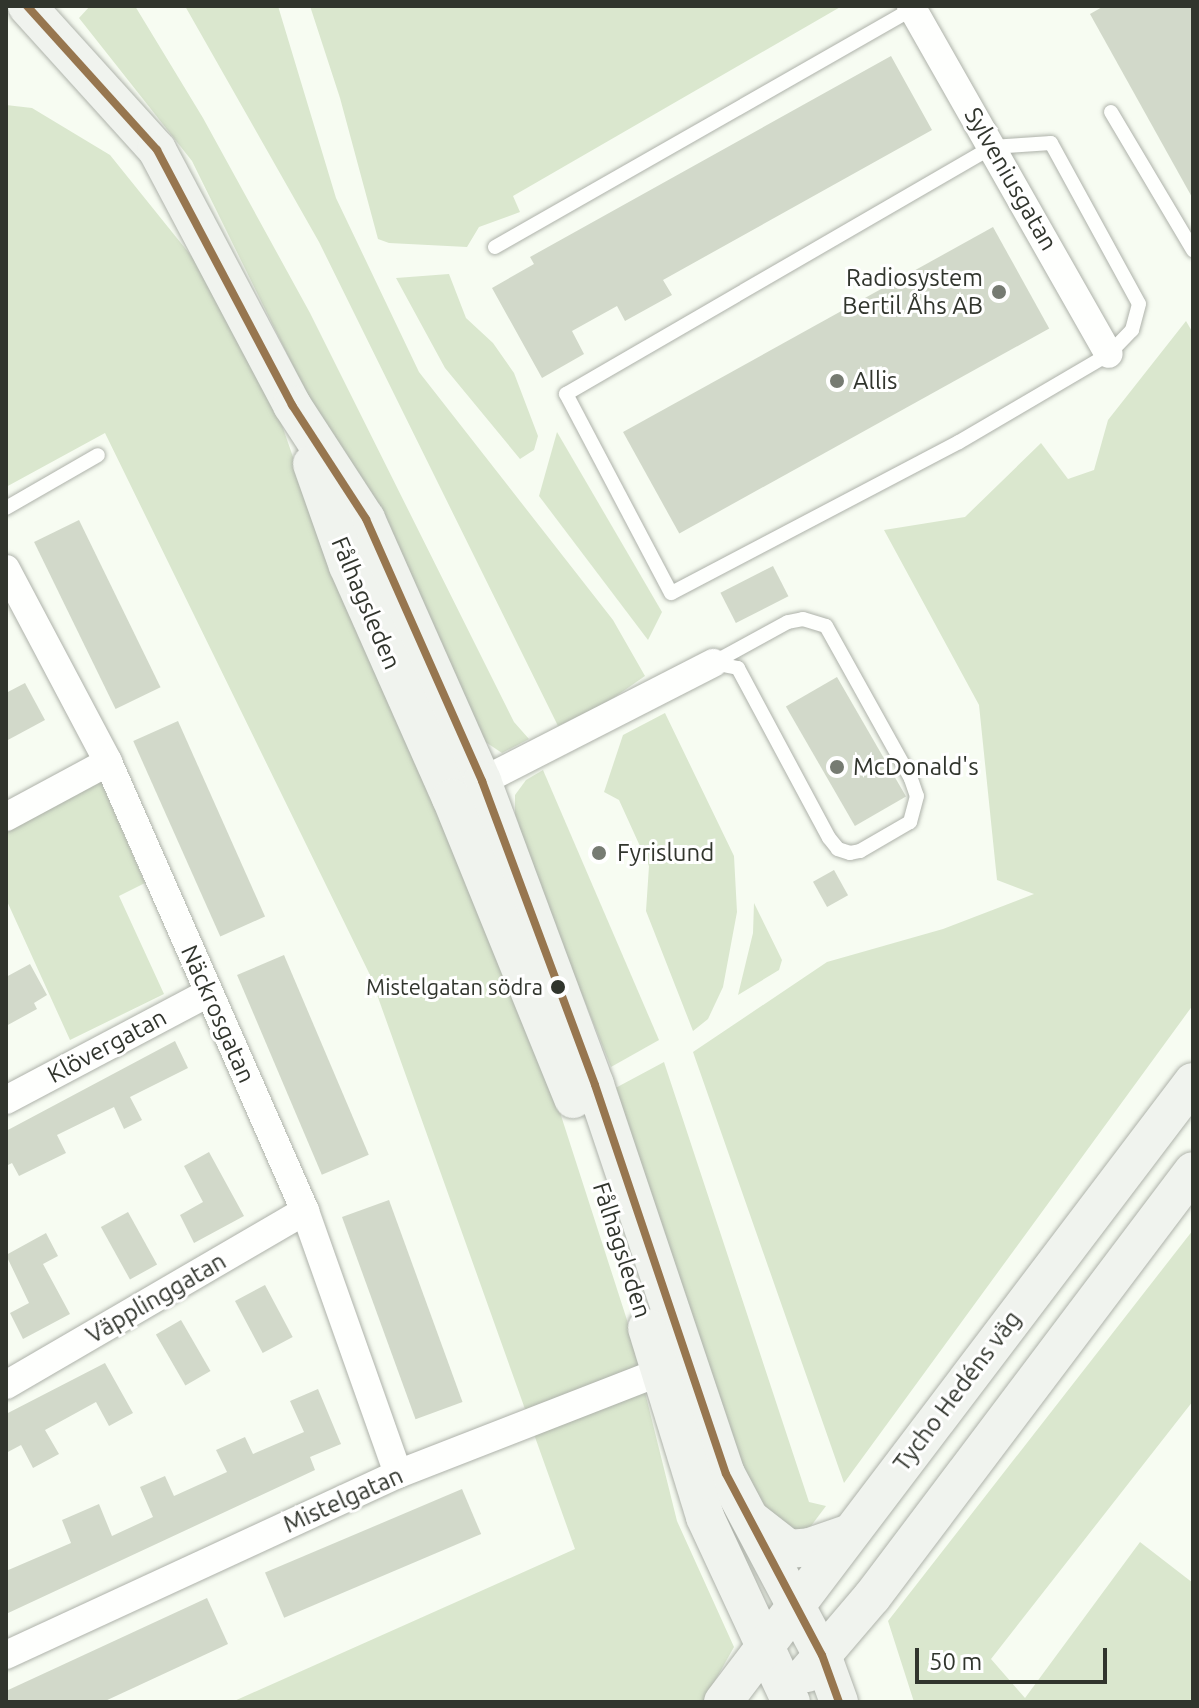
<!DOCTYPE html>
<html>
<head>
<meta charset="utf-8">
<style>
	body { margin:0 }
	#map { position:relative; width:1199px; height:1708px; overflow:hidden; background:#f7fcf2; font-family:Ubuntu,sans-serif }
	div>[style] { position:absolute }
	.green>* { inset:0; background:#dae7ce }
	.building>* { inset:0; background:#d2d9ca; transform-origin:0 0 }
	.roads { filter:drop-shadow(0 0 2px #aeb2aa) drop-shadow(0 0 2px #aeb2aa) }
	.lane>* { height:14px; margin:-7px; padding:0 7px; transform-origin:7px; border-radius:7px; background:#fefffd }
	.street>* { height:28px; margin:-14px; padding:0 14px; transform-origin:14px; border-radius:14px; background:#fefffd }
	.secondary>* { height:38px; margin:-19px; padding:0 19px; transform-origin:19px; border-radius:19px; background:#f0f3ee }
	.bus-1>* { height:8px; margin:-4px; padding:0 4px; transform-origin:4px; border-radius:4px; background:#97764f }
	.dots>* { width:22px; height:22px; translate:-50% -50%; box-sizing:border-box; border:4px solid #fff; border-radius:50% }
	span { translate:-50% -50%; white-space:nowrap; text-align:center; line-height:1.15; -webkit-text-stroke:6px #fff; paint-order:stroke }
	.bus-label { font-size:22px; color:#31352d }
	.right { translate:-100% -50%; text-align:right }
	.street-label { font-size:24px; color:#31352d }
	.poi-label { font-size:24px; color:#31352d }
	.left { translate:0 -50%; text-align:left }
	.frame { position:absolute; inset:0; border:8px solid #31352d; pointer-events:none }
	.scale { position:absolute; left:915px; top:1648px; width:192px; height:36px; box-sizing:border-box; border:4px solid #31352d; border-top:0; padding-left:10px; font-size:24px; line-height:28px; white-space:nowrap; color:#31352d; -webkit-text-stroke:6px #fff; paint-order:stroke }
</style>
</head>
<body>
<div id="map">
	<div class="green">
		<i style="clip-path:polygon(90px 6px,135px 6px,203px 118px,310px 313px,514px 722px,529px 739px,502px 753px,475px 735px,192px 161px,79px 18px)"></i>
		<i style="clip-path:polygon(185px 6px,278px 6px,336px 198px,419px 372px,613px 620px,645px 676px,606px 703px,558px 726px,319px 242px)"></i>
		<i style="clip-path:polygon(310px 6px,842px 6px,513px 196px,520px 212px,479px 227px,467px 247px,389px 243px,378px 239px,340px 98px)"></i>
		<i style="clip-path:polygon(6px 105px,32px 108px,110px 155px,205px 273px,277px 411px,333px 572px,436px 805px,556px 1100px,627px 1320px,677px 1521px,734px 1647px,703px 1702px,232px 1702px,575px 1549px,370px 975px,105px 433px,6px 487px)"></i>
		<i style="clip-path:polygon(449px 274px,466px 318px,493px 343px,514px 373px,538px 436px,534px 450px,520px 459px,445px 368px,396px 278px)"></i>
		<i style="clip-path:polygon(1186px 321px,1193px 333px,1193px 1005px,844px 1483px,693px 1052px,827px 962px,943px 929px,1034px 894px,997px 880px,979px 705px,884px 530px,965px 517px,1041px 443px,1068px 479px,1094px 470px,1108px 420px)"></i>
		<i style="clip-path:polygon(557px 432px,662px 612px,648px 640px,539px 496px)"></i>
		<i style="clip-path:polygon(665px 713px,734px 856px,737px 912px,723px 987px,708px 1019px,693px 1031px,646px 911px,649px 866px,619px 800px,604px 792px,623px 735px)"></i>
		<i style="clip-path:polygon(543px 770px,659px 1040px,611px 1067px,537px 882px,515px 814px,515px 795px,526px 780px)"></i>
		<i style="clip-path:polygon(98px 775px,145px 883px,119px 896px,164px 994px,70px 1040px,6px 899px,6px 824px)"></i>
		<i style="clip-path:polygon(754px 903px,782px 960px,779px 970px,738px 995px,753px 933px)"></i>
		<i style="clip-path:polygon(664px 1062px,809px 1502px,826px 1506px,811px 1526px,796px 1534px,771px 1529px,733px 1448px,608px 1092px)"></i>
		<i style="clip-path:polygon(1193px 1230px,1193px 1401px,991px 1659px,1025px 1698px,1140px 1542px,1193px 1583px,1193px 1702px,914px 1702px,888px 1621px)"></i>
	</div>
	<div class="building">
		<i style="clip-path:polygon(1104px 6px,1193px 6px,1193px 199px,1090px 14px)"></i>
		<i style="clip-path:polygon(891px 56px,932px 130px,663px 280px,672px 295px,625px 321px,617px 306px,572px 331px,584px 354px,542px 378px,492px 288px,534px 264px,530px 257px)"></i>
		<i style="left:993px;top:227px;width:116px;height:423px;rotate:61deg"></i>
		<i style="left:79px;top:520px;width:186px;height:50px;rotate:64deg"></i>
		<i style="left:773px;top:566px;width:34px;height:59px;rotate:63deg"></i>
		<i style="left:837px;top:677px;width:138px;height:59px;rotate:60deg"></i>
		<i style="clip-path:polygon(25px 683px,45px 720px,6px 741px,6px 693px)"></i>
		<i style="left:178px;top:721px;width:214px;height:49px;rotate:66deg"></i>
		<i style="left:834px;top:870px;width:29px;height:24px;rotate:61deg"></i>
		<i style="left:284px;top:955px;width:217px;height:51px;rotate:67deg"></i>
		<i style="clip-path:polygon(30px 964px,47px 995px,34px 1003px,37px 1009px,6px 1026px,6px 977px)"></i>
		<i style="clip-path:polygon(175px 1041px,188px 1068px,130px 1097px,142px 1120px,124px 1129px,114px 1107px,57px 1135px,66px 1153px,19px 1176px,12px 1163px,6px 1166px,6px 1131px)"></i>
		<i style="clip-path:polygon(209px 1152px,244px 1216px,194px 1243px,180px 1215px,203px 1202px,184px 1166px)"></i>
		<i style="left:389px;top:1200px;width:215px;height:50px;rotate:70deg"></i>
		<i style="left:128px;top:1212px;width:60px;height:31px;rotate:61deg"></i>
		<i style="clip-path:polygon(46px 1233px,58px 1256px,43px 1264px,70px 1314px,23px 1339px,10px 1313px,29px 1303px,6px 1255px)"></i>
		<i style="left:265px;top:1285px;width:59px;height:34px;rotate:62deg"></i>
		<i style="left:181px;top:1320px;width:59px;height:29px;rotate:60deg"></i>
		<i style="clip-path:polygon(105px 1363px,133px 1413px,109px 1426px,96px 1402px,45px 1430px,59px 1454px,33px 1468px,21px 1445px,6px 1453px,6px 1414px)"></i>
		<i style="clip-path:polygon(318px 1389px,341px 1444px,310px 1457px,315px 1470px,6px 1614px,6px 1571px,71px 1543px,62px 1520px,99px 1504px,112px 1536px,153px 1517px,140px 1487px,165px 1476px,174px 1496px,227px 1472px,216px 1450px,245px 1437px,253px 1454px,304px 1432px,290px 1401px)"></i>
		<i style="left:462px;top:1489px;width:49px;height:214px;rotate:67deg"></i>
		<i style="clip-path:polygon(207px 1598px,228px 1644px,103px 1702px,6px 1702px,6px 1691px)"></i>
	</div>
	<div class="roads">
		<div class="lane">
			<i style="left:1111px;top:112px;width:161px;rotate:59.3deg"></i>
			<i style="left:1051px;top:143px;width:183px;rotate:61.3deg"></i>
			<i style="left:1139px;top:304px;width:27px;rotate:105deg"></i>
			<i style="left:1132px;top:330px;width:33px;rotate:134deg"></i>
			<i style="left:1109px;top:354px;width:174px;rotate:149.6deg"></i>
			<i style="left:959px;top:442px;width:325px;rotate:152.3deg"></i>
			<i style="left:671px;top:593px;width:225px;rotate:-117.8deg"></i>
			<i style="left:566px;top:394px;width:492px;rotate:-30.1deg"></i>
			<i style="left:992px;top:147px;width:59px;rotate:-3.9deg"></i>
			<i style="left:495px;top:247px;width:481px;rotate:-29.7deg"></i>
			<i style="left:6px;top:508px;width:106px;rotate:-29.9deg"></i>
			<i style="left:803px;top:619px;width:24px;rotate:17deg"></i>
			<i style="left:826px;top:626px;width:175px;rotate:60.9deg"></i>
			<i style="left:911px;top:779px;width:18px;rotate:71deg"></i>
			<i style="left:917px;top:796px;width:27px;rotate:105deg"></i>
			<i style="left:910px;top:822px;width:58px;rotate:149.9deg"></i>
			<i style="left:860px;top:851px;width:10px;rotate:169deg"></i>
			<i style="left:850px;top:853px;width:13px;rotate:-162deg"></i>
			<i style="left:838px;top:849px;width:14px;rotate:-129deg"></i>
			<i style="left:829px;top:838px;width:193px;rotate:-118.2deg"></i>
			<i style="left:738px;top:668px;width:25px;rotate:-169deg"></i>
			<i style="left:713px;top:663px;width:85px;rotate:-28.7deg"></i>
			<i style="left:788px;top:622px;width:15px;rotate:-11deg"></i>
		</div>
		<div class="street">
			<i style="left:911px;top:6px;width:400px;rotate:60.4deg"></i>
			<i style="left:6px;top:569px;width:218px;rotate:62.1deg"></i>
			<i style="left:108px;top:762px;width:490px;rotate:66.3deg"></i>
			<i style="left:305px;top:1211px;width:279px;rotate:70.5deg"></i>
			<i style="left:465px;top:790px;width:279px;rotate:-27.1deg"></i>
			<i style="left:6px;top:817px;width:116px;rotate:-28.3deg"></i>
			<i style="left:6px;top:1100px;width:229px;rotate:-27.9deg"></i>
			<i style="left:6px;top:1385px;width:346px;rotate:-30.2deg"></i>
			<i style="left:6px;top:1655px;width:432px;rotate:-24.8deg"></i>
			<i style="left:398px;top:1474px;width:300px;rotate:-21.3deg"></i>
		</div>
		<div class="secondary">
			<i style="left:27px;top:6px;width:194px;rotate:47.9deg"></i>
			<i style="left:157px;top:150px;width:289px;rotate:62.1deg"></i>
			<i style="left:292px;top:405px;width:136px;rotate:57deg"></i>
			<i style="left:366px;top:519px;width:287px;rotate:66.1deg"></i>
			<i style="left:482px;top:781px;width:324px;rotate:69.6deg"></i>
			<i style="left:595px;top:1085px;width:410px;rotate:71.4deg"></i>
			<i style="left:726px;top:1474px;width:205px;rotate:62.1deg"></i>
			<i style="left:822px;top:1655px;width:50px;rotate:70.1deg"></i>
			<i style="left:312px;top:464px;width:108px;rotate:70.6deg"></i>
			<i style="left:348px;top:566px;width:254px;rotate:66.1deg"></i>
			<i style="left:451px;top:798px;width:325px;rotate:67.9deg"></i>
			<i style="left:647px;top:1328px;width:198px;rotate:72.9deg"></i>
			<i style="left:705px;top:1517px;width:204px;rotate:65.1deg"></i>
			<i style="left:753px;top:1521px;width:46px;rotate:37.9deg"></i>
			<i style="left:789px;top:1549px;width:21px;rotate:-5deg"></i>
			<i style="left:810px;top:1547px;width:42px;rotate:-19.3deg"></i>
			<i style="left:807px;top:1673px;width:100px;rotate:-49.5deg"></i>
			<i style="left:872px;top:1597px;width:533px;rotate:-53deg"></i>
			<i style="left:723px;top:1702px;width:778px;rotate:-52.84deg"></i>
		</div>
	</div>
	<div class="bus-1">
		<i style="left:27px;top:6px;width:194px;rotate:47.9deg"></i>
		<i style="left:157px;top:150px;width:289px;rotate:62.1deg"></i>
		<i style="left:292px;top:405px;width:136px;rotate:57deg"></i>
		<i style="left:366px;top:519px;width:287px;rotate:66.1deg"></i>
		<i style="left:482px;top:781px;width:324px;rotate:69.6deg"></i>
		<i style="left:595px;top:1085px;width:410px;rotate:71.4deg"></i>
		<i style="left:726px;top:1474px;width:205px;rotate:62.1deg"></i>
		<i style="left:822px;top:1655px;width:50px;rotate:70.1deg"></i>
	</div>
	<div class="dots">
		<i style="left:999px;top:292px;background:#767b72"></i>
		<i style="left:837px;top:381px;background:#767b72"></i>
		<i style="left:837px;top:767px;background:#767b72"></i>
		<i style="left:599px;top:853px;background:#767b72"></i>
		<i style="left:558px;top:987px;background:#31352d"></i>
	</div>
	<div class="bus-label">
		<span class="right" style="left:543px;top:987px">Mistelgatan södra</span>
	</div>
	<div class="street-label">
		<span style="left:1011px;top:179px;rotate:60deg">Sylveniusgatan</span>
		<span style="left:366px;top:603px;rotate:67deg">Fålhagsleden</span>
		<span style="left:218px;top:1014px;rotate:66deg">Näckrosgatan</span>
		<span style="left:107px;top:1046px;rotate:-28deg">Klövergatan</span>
		<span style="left:622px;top:1250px;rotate:72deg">Fålhagsleden</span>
		<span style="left:156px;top:1298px;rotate:-30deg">Väpplinggatan</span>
		<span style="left:957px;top:1391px;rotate:-53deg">Tycho Hedéns väg</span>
		<span style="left:343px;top:1500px;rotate:-24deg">Mistelgatan</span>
	</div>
	<div class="poi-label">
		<span class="right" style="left:983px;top:292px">Radiosystem<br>Bertil Åhs AB</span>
		<span class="left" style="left:853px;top:381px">Allis</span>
		<span class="left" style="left:853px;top:767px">McDonald's</span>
		<span class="left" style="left:617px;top:853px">Fyrislund</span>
	</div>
	<div class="frame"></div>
	<div class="scale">50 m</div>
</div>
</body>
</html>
